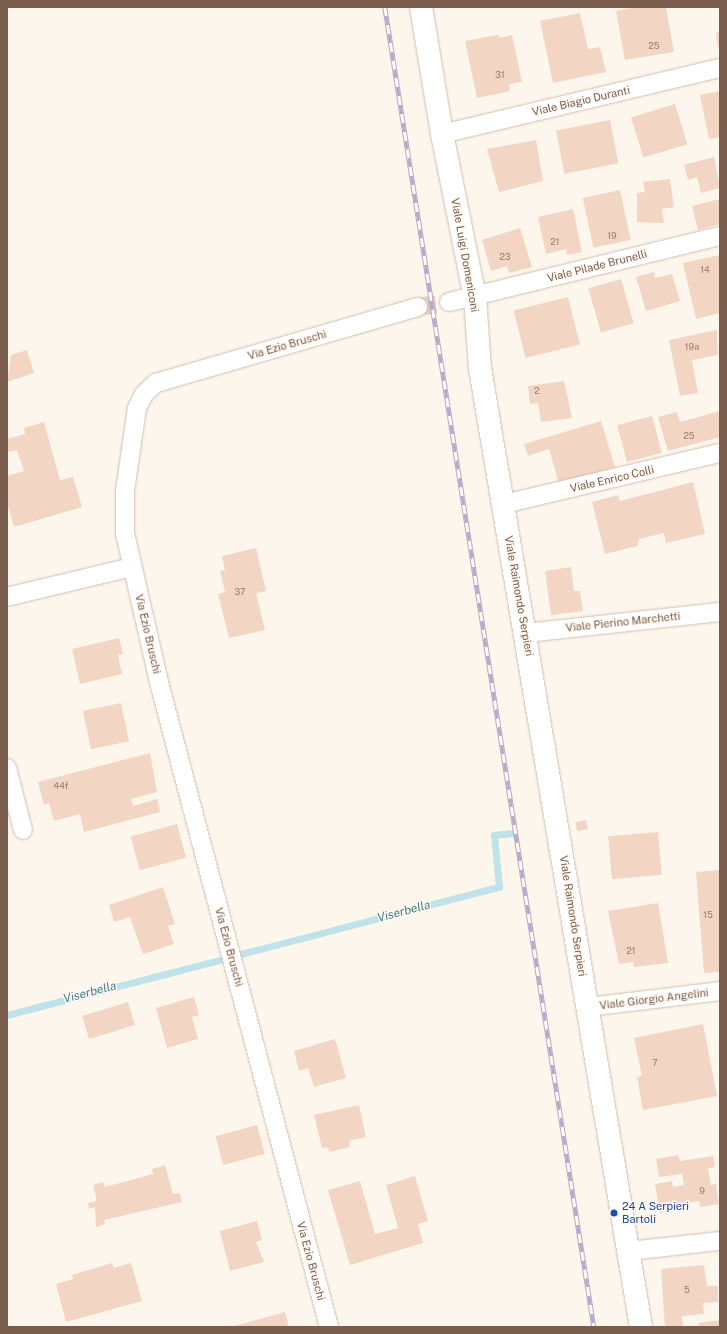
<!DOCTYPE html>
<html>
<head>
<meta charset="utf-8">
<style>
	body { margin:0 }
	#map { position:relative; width:727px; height:1334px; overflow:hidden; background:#fdf6ec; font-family:"Public Sans",sans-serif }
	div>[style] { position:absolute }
	.stream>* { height:7px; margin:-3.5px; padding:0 3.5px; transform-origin:3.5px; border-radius:3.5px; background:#bfe3e8 }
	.building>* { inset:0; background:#f3d5c3; transform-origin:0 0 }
	.street-tunnel>* { height:18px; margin-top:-9px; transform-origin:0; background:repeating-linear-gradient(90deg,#dcd0c4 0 18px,transparent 0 27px) }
	.roads { filter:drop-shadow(0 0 1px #d1beb0) drop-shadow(0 0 1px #d1beb0) }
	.street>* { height:18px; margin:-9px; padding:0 9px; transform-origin:9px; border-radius:9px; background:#fff }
	.secondary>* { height:22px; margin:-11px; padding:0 11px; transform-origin:11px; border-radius:11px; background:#fff }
	.rail>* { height:4.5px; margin-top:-2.25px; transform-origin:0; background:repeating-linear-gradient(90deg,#fffaf3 0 9px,#b9a8c9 0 18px); box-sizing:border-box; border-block:1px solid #b9a8c9 }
	.dots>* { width:11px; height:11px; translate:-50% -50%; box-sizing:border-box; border:2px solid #fffaf3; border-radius:50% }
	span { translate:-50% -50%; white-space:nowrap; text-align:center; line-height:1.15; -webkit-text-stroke:3px #fffaf3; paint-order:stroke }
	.number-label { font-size:9px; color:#987a6a }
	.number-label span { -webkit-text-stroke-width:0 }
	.street-label { font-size:11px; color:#7a5c4d }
	.transit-label { font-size:11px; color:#164399 }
	.left { translate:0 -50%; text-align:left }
	.water-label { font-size:12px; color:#437c86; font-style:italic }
	.frame { position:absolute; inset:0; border:8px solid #7a5c4d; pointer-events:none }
</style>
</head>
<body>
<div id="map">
	<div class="stream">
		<i style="left:241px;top:954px;width:267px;rotate:-14.6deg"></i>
		<i style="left:499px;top:887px;width:52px;rotate:-95.5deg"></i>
		<i style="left:494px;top:835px;width:18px;rotate:-6deg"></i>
		<i style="left:7px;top:1015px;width:220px;rotate:-14.5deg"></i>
	</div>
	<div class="building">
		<i style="clip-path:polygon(637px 7px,666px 7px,674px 52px,625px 60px,616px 11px)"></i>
		<i style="clip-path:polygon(580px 13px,588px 49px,600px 47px,606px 72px,553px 83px,540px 21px)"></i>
		<i style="clip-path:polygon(720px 32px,720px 46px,718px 47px,716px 33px)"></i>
		<i style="clip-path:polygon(498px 35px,499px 38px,512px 35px,522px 82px,509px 84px,510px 91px,477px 98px,465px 41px)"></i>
		<i style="clip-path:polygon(720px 91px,720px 137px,709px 139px,700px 95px)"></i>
		<i style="left:675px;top:104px;width:42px;height:46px;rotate:73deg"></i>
		<i style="left:610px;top:120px;width:44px;height:55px;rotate:79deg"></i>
		<i style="clip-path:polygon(536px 140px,543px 181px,499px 192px,487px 149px)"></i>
		<i style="clip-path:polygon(714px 157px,720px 188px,701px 193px,697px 177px,688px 180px,684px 165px)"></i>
		<i style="clip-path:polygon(670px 179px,674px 207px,662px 209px,664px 223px,637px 222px,637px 193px,645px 192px,643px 182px)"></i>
		<i style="left:620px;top:190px;width:51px;height:38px;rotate:78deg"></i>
		<i style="clip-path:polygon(720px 199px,720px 224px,698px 230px,692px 206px)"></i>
		<i style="clip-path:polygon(573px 209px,582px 252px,567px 255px,566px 249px,546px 254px,538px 217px)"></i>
		<i style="clip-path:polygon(520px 228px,532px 267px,509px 273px,507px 266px,491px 271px,482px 240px)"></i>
		<i style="clip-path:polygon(720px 255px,720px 313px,696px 319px,683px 263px)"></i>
		<i style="clip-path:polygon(654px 272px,655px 278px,672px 274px,680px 301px,646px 311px,636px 277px)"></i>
		<i style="left:621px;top:279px;width:46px;height:34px;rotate:74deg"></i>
		<i style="left:568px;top:297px;width:49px;height:56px;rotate:76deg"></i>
		<i style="clip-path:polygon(717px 330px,718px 355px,692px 360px,698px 393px,680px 396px,669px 340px)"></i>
		<i style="clip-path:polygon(27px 350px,34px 373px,7px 382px,11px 355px)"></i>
		<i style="clip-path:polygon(564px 381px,572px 418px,541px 422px,538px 403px,530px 404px,528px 386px)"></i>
		<i style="clip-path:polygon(720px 411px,720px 437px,668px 451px,658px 417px,677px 412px,680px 422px)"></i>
		<i style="left:652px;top:416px;width:38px;height:36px;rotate:75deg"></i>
		<i style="clip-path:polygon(601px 421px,615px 467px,559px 484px,549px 449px,528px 456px,524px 444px)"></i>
		<i style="clip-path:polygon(44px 422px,60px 480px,73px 477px,82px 507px,14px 527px,7px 502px,7px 476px,24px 471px,17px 450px,7px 452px,7px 439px,25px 434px,24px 428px)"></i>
		<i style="clip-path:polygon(693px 482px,705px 534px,666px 543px,664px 533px,639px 539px,637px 546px,605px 554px,592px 502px,618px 495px,620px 501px)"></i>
		<i style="clip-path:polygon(256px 548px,266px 591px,256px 593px,265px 630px,229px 638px,218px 594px,225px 592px,220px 571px,225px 570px,222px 556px)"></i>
		<i style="clip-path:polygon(571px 567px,574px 591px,580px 591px,583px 611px,551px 615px,545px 571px)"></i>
		<i style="clip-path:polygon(119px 638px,123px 654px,118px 655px,122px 674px,80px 684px,72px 649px)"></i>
		<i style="left:121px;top:703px;width:39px;height:39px;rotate:78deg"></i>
		<i style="clip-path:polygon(150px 753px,157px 792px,131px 799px,133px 806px,157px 799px,160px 812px,84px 832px,80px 814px,54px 821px,49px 803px,44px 805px,38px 782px)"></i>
		<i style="left:586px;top:820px;width:9px;height:11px;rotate:77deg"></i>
		<i style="left:177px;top:824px;width:35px;height:48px;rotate:75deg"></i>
		<i style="left:658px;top:832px;width:43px;height:50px;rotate:85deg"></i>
		<i style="clip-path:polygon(720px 870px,720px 972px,704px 973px,696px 872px)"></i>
		<i style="clip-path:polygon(163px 887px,175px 924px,168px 926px,174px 944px,143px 954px,130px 917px,114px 922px,109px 905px)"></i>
		<i style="clip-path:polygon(658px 903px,668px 963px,634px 967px,633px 962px,619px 964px,608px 911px)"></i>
		<i style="clip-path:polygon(194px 997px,199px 1015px,192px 1017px,198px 1039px,167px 1048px,156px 1008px)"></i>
		<i style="left:128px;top:1002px;width:24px;height:48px;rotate:73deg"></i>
		<i style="clip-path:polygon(703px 1024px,717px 1096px,643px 1110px,637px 1077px,642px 1076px,634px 1038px)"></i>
		<i style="clip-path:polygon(335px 1039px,346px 1078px,314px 1087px,308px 1068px,299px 1071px,294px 1051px)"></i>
		<i style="clip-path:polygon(359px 1105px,366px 1137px,349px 1141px,350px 1147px,329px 1152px,328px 1147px,322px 1148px,314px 1115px)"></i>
		<i style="left:257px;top:1125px;width:30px;height:43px;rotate:75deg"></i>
		<i style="clip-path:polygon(678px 1155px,680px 1161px,713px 1156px,715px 1167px,708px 1168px,711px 1185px,716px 1184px,719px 1204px,700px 1207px,699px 1201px,675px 1205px,675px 1210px,660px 1213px,655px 1184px,672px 1181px,673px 1187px,684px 1185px,682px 1174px,659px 1177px,656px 1159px)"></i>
		<i style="clip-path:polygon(165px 1165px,173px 1194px,180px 1193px,182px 1202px,104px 1220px,105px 1224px,96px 1227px,95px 1207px,89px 1209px,88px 1203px,97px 1201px,93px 1185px,103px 1182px,105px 1187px,153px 1174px,152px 1169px)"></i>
		<i style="clip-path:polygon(415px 1176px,428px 1221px,418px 1224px,423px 1243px,350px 1265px,328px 1190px,360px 1181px,375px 1234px,398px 1228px,386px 1185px)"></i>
		<i style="clip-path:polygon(257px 1221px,262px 1240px,256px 1242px,264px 1262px,230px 1271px,220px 1231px)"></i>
		<i style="clip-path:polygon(112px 1263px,114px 1268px,131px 1263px,142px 1301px,66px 1322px,56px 1284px,73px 1279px,72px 1275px)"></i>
		<i style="clip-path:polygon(704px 1265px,707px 1286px,718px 1286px,718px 1302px,703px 1303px,704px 1314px,682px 1316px,683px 1327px,665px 1327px,661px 1269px)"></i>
		<i style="clip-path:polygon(285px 1312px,289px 1327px,231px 1327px)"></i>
		<i style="clip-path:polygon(720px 1320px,720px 1327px,699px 1327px,698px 1323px)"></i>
	</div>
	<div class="street-tunnel">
		<i style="left:418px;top:307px;width:31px;rotate:-9deg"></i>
	</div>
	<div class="roads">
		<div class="street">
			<i style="left:442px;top:134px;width:286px;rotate:-13.4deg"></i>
			<i style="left:449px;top:302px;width:279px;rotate:-13.7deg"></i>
			<i style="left:504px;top:504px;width:222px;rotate:-13.3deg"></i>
			<i style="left:7px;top:597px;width:129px;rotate:-13.5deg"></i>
			<i style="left:526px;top:633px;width:195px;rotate:-6.2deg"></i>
			<i style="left:7px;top:768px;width:64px;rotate:75.5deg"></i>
			<i style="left:588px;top:1007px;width:133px;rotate:-6.9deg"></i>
			<i style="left:629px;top:1251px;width:92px;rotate:-6.3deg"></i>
			<i style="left:329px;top:1327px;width:667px;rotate:-104.77deg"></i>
			<i style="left:159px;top:682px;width:153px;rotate:-102.9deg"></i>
			<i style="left:125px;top:533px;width:42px;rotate:-90deg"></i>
			<i style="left:125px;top:491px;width:84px;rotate:-81.8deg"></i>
			<i style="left:137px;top:408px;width:16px;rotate:-63deg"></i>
			<i style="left:144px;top:394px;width:16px;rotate:-43deg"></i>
			<i style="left:156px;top:383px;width:273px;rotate:-16.2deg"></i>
		</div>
		<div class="secondary">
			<i style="left:421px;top:7px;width:129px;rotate:80.6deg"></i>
			<i style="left:442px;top:134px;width:166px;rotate:78.6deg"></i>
			<i style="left:475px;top:297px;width:71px;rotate:86deg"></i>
			<i style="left:480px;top:368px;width:972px;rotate:80.47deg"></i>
		</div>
	</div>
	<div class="rail">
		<i style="left:385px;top:7px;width:1336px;rotate:81deg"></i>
	</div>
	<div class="dots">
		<i style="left:614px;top:1213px;background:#1a4fb4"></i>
	</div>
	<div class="number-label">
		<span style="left:654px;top:46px">25</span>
		<span style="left:500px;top:75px">31</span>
		<span style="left:612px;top:236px">19</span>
		<span style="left:555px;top:242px">21</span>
		<span style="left:505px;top:257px">23</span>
		<span style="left:705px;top:270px">14</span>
		<span style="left:692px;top:347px">19a</span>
		<span style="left:537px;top:391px">2</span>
		<span style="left:689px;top:436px">25</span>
		<span style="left:240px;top:592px">37</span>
		<span style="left:61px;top:786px">44f</span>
		<span style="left:708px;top:915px">15</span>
		<span style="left:631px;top:951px">21</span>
		<span style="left:655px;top:1063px">7</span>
		<span style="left:702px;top:1191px">9</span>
		<span style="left:687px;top:1290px">5</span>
	</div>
	<div class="street-label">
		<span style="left:581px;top:101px;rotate:-13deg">Viale Biagio Duranti</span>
		<span style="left:465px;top:255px;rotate:80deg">Viale Luigi Domeniconi</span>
		<span style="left:597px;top:266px;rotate:-14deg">Viale Pilade Brunelli</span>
		<span style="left:287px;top:345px;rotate:-16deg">Via Ezio Bruschi</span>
		<span style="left:612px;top:479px;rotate:-13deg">Viale Enrico Colli</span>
		<span style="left:519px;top:596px;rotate:80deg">Viale Raimondo Serpieri</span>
		<span style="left:623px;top:622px;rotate:-6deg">Viale Pierino Marchetti</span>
		<span style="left:148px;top:634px;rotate:77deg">Via Ezio Bruschi</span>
		<span style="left:573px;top:916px;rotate:81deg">Viale Raimondo Serpieri</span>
		<span style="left:229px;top:947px;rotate:75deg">Via Ezio Bruschi</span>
		<span style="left:654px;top:999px;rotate:-7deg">Viale Giorgio Angelini</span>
		<span style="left:311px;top:1261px;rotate:75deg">Via Ezio Bruschi</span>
	</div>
	<div class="transit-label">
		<span class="left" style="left:622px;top:1213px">24 A Serpieri<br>Bartoli</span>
	</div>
	<div class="water-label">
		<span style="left:404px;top:912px;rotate:-15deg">Viserbella</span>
		<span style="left:90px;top:993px;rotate:-15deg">Viserbella</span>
	</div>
	<div class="frame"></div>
</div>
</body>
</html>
